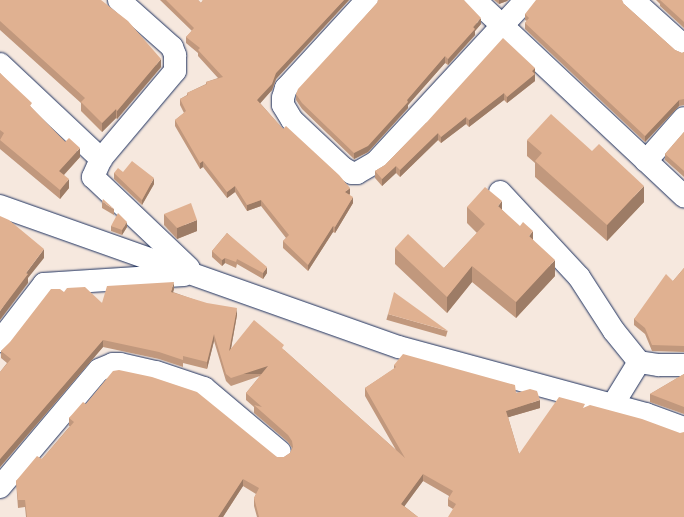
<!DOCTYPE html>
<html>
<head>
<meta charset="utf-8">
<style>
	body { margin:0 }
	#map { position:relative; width:684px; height:517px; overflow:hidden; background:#f6e8de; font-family:"Indie Flower",sans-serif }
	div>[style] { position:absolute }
	.roads { filter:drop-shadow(0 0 1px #1b2f5e) drop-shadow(0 0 1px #1b2f5e) }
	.minor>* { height:22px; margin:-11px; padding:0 11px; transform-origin:11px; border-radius:11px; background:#fff }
	.wall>* { inset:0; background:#c1987d; transform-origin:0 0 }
	.shaded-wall>* { inset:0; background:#9d7c66; transform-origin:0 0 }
	.building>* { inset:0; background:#e0b191 }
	span { translate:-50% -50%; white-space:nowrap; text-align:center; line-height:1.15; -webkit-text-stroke:4px #fff; paint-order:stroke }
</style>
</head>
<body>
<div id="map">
	<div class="roads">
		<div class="minor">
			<i style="left:119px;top:0;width:71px;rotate:41.6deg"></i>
			<i style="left:172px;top:47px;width:9px;rotate:69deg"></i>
			<i style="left:175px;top:55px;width:16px;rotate:90deg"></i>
			<i style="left:175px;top:71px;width:115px;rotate:130.1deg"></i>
			<i style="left:101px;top:159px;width:20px;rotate:114deg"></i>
			<i style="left:93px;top:177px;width:132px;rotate:43.5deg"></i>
			<i style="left:367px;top:0;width:120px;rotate:132.6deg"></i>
			<i style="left:286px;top:88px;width:10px;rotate:107deg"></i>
			<i style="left:283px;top:98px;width:7px;rotate:90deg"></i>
			<i style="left:283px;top:105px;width:17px;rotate:59deg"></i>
			<i style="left:292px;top:120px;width:70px;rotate:43.3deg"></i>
			<i style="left:343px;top:168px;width:10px;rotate:29deg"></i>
			<i style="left:352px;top:173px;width:5px"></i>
			<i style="left:357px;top:173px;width:22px;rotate:-30deg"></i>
			<i style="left:376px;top:162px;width:221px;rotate:-47.2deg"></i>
			<i style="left:475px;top:0;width:287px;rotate:43.2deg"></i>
			<i style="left:633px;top:0;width:69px;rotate:42deg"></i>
			<i style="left:0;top:64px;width:139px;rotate:43.2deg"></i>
			<i style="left:646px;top:161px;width:57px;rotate:-48.5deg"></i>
			<i style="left:500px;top:192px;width:116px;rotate:47.1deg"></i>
			<i style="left:579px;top:277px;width:64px;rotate:57.1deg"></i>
			<i style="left:614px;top:331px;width:40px;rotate:51deg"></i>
			<i style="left:639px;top:362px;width:20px;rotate:9deg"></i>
			<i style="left:659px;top:365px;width:25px"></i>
			<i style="left:0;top:206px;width:423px;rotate:19.5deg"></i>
			<i style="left:399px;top:347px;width:256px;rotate:15.2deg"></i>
			<i style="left:646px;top:414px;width:40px;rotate:20.2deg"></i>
			<i style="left:0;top:341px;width:72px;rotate:-52.3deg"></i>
			<i style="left:44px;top:284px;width:140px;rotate:-3.7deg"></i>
			<i style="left:612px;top:406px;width:52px;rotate:-58.5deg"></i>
			<i style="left:0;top:487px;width:153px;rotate:-49.8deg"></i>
			<i style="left:99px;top:370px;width:15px;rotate:-23deg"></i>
			<i style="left:113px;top:364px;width:7px"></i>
			<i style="left:120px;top:364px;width:37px;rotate:13deg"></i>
			<i style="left:156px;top:372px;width:51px;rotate:18.4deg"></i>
			<i style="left:204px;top:388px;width:99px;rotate:40.1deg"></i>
		</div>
	</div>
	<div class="wall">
		<i style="clip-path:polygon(0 0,161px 67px,117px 119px,116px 118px,102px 132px,81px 111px,81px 103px,0 30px)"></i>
		<i style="clip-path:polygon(160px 0,198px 0,201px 3px,203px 0,349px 0,276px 79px,272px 90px,260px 103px,283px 129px,350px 194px,349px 195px,353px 203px,335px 233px,333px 232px,308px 271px,283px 248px,283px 241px,286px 238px,261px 206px,247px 211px,235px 192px,227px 198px,203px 167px,200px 169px,175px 126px,175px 120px,184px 113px,180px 105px,180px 99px,187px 95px,187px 93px,206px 84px,206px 82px,218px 78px,198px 56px,198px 53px,186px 43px,186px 37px,192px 31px)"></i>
		<i style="clip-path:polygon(494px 0,508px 0,507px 1px,499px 4px)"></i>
		<i style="clip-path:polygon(656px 0,684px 0,684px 28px,660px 6px,660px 4px)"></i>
		<i style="clip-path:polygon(377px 3px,481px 24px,475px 31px,475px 35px,448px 65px,445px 63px,408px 105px,408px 108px,368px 152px,354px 159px,302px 109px,296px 100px,296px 94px)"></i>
		<i style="clip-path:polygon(624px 4px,675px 50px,682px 53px,684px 52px,684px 105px,679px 106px,645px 142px,525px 29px,525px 23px,527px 21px,525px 20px,525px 14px)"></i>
		<i style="clip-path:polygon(535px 68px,535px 81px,507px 103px,504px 100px,469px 127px,466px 124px,441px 143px,438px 140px,400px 177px,396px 173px,382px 186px,375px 178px,375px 171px,385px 165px,426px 123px)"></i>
		<i style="clip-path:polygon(0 73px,32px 108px,80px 157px,64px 175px,69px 188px,60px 199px,0 149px)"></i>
		<i style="clip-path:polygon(684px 132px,684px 177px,665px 160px,665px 154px)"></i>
		<i style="clip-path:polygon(527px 140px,644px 202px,607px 241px,535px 177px,535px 163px,527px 156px)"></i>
		<i style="clip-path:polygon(123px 172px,154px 184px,142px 205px,114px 179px,114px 173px)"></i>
		<i style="clip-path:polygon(102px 202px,114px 209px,114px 215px,102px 208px)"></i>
		<i style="clip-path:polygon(467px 207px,502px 210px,533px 240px,555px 276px,516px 318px,472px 282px,447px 313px,395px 264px,395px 248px,444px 268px,477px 233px,467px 223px)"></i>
		<i style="clip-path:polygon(164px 214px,197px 231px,177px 239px,164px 225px)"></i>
		<i style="clip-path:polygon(111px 226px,127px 227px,122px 235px,111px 231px)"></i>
		<i style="clip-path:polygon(227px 233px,267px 273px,263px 279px,237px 264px,236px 268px,225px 263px,222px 266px,212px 257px,212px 251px)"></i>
		<i style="clip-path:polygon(684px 268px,684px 352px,652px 351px,645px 334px,634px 325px,634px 319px,673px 281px)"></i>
		<i style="clip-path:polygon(174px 289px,173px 292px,237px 315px,231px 349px,284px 350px,396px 450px,365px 396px,365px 388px,394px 369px,394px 365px,516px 393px,540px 408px,508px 417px,519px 454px,585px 404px,453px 509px,448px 506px,448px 499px,449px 496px,423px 481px,404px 506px,418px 517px,257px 517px,254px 506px,254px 498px,256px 494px,243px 486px,223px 517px,26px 517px,25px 507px,18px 508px,16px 481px,42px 459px,70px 426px,69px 426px,69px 418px,86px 404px,277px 457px,284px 457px,290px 453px,292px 448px,288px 442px,254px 413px,254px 407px,246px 400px,246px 393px,260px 376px,231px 386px,226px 381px,214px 341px,207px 369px,183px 363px,183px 367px,159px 359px,103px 347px,0 467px,0 372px,7px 363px,1px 358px,1px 351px,64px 292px,102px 303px)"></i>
		<i style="left:388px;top:314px;width:62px;height:6px;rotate:16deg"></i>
		<i style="clip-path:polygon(684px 374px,684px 414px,650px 402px,650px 394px)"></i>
	</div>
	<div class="shaded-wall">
		<i style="clip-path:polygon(344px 0,349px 0,276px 79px,272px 90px,257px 107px,257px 100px,276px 73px)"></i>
		<i style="clip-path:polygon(499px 0,508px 0,507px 1px,499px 4px)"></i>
		<i style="clip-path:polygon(481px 18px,481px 24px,475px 31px,475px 35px,448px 65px,448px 59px)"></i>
		<i style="clip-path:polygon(445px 56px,445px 63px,408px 105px,408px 108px,368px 152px,354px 159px,354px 153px,407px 100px)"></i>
		<i style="clip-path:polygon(161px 59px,161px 67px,117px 119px,117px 111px)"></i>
		<i style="clip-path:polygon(535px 68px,535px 81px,507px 103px,507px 97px)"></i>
		<i style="clip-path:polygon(504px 93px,504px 100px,469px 127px,469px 120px)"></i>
		<i style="clip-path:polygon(679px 100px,679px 106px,645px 142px,645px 136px)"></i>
		<i style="clip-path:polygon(116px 109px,116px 118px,102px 132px,102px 123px)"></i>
		<i style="clip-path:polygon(466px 117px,466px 124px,441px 143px,441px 137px)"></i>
		<i style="clip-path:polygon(438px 133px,438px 140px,400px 177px,400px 170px)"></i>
		<i style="clip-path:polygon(80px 148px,80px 157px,59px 180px,59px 171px)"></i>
		<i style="clip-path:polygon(203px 161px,203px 167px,200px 169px,200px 163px)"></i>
		<i style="clip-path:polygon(396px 166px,396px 173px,382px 186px,382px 179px)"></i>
		<i style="clip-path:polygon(154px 178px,154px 184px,142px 205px,142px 200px)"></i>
		<i style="clip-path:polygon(69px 179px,69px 188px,60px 199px,60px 190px)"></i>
		<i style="clip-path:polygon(235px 186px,235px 192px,227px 198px,227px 192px)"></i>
		<i style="clip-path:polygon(644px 186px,644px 202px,607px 241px,607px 225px)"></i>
		<i style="clip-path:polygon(350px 188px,350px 194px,345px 198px,345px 192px)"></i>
		<i style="clip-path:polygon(353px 197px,353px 203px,335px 233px,335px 227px)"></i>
		<i style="clip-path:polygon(261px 200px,261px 206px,247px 211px,247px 205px)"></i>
		<i style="clip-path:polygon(502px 201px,502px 217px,498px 206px)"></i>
		<i style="clip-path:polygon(197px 220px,197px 231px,177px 239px,177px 228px)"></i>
		<i style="clip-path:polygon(127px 222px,127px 227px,122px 235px,122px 230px)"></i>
		<i style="clip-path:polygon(333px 226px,333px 232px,308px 271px,308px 265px)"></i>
		<i style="clip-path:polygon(533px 231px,533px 247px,529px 236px)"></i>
		<i style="clip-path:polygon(44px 249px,44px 258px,28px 278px,28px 283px,0 320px,0 311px,26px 273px)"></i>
		<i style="clip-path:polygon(225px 258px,225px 263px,222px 266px,222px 260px)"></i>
		<i style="clip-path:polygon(555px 260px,555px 276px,516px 318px,516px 302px)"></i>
		<i style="clip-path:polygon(472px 266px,472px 282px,447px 313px,447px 297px)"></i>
		<i style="clip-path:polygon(267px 267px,267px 273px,263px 279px,263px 273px)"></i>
		<i style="clip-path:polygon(174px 282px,174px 289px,171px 299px,171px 292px)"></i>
		<i style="clip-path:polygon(237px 308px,237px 315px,229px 359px,229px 351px)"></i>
		<i style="clip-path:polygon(214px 334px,214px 341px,207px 369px,207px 362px)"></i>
		<i style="clip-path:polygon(103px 340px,103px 347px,0 467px,0 459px)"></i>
		<i style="left:268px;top:366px;width:8px;height:39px;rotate:90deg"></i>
		<i style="clip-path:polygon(540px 400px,540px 408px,506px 418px,506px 411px)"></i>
		<i style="clip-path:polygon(423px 474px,423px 481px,401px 511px,401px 504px)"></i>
		<i style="clip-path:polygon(243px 479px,243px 486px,223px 517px,218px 517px)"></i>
	</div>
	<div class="building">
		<i style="clip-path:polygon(0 0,101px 0,128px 21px,161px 59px,117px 111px,116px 109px,102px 123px,81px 102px,85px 98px,0 21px)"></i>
		<i style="clip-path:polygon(166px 0,198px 0,201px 3px,203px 0,344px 0,276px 73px,272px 84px,257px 100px,283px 129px,286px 126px,339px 175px,350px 188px,345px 192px,353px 197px,335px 227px,333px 226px,308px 265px,283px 241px,289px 235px,261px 200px,247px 205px,235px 186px,227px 192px,203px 161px,200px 163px,175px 120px,186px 111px,180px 99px,188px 95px,187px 93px,207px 84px,206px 82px,223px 77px,198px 50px,200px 48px,186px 37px,194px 28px)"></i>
		<i style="clip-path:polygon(378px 0,464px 0,481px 18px,473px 27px,475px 29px,448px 59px,445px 56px,407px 100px,408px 102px,368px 146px,354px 153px,302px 103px,296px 94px,298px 89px,377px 3px)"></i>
		<i style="clip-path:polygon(536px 0,622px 0,624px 4px,675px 50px,682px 53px,684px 52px,684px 99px,679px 100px,645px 136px,525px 23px,529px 18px,525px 14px)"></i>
		<i style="clip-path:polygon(660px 0,684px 0,684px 22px)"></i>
		<i style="clip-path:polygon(503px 38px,535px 68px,532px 71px,535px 74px,507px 97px,504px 93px,469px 120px,466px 117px,441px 137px,438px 133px,400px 170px,396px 166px,382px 179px,375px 171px,385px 165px,426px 123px)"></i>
		<i style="clip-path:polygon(0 73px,32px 103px,30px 106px,65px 142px,69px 138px,80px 148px,59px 171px,69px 179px,60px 190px,0 140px,4px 133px,0 130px)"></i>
		<i style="clip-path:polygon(551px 114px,592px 151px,599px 144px,644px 186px,607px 225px,535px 161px,542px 153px,527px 140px)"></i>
		<i style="clip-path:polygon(684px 132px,684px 171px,665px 154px)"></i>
		<i style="clip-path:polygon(132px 161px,154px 178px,142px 200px,114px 173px,118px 168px,123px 172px)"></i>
		<i style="clip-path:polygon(485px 187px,502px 201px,498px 206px,520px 226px,523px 222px,533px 231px,529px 236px,555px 260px,516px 302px,472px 266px,447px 297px,395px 248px,408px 234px,444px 268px,485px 224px,467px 207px)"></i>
		<i style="clip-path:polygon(103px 199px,114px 209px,102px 202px)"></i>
		<i style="clip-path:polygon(191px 203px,197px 220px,177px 228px,164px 214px)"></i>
		<i style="clip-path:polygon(118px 213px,127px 222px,122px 230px,111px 226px)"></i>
		<i style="clip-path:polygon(0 216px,9px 220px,44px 249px,26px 273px,28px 274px,0 311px)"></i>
		<i style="clip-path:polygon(227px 233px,267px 267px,263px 273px,237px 259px,236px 262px,225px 258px,222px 260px,212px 251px)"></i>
		<i style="clip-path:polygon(684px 268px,684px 346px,652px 345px,645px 328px,634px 319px,666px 274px,673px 281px)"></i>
		<i style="clip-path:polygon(174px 282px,171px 292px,207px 303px,237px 308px,229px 351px,254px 320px,284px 345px,282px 348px,405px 458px,365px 388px,396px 367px,394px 365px,403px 354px,515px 385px,516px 393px,530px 389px,537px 391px,540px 400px,506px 411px,519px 454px,559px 397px,585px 404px,583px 408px,590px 405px,642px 419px,680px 433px,684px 432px,684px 517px,448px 517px,456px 504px,448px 499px,453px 491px,423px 474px,401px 504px,418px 517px,259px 517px,254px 498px,259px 488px,243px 479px,218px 517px,27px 517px,25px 500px,18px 500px,16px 481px,37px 456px,42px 459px,74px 422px,69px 418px,83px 402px,86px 404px,113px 371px,119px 370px,152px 377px,197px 392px,277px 457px,284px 457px,290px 453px,293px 447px,292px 441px,288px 435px,254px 405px,262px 407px,246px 393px,268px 366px,231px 378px,226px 374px,214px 334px,207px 362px,183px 356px,183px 360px,159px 352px,103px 340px,0 459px,0 372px,11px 359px,1px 351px,10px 342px,51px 289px,60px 289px,64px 292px,67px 288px,85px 287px,102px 303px,107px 286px)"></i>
		<i style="clip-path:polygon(394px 292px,448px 331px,388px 314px)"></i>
		<i style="clip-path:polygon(684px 374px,684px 407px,650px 394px)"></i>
	</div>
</div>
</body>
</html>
